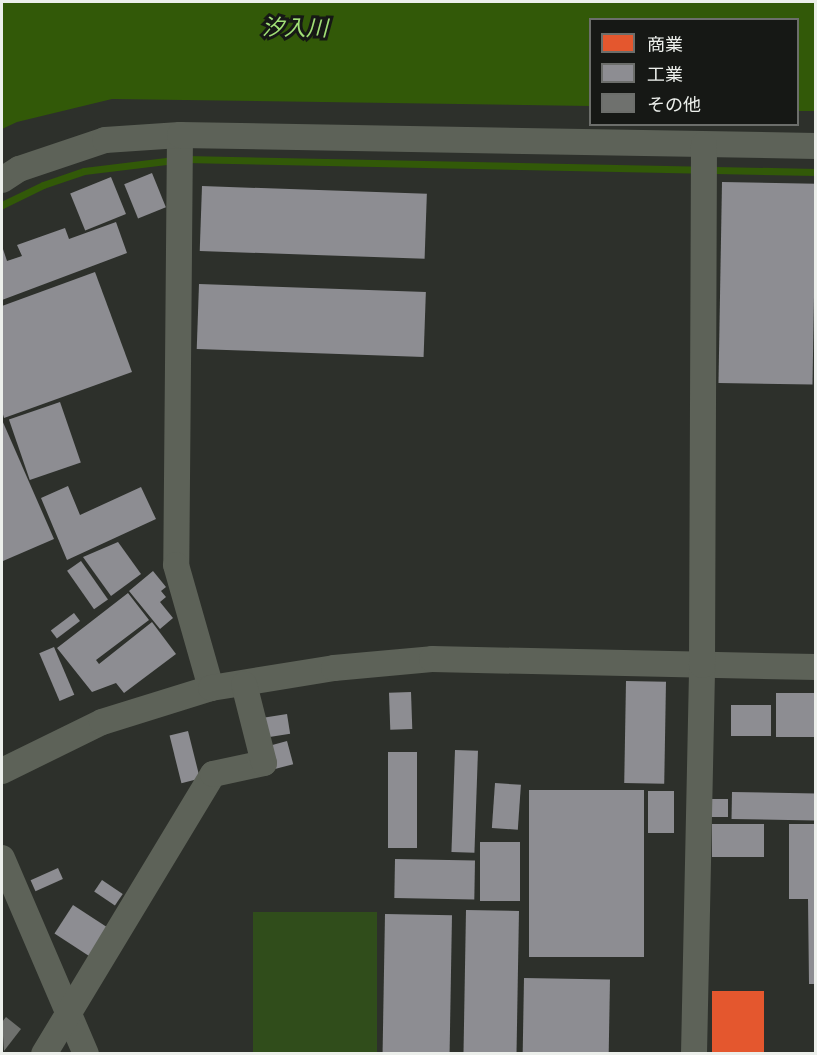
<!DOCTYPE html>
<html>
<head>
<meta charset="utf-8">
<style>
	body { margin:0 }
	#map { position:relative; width:817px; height:1055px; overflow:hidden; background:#2d302b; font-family:Commissioner,"Noto Sans JP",sans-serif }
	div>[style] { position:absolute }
	.green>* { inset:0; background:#304d1b; transform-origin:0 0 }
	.water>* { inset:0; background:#325908 }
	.shops>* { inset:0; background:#e4572e; transform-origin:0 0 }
	.industry>* { inset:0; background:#8d8d92; transform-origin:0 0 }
	.stream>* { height:7px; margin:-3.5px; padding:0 3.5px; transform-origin:3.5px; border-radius:3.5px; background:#325908 }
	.building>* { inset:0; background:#6f716e }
	.street>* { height:26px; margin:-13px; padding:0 13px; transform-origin:13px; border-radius:13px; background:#5d6258 }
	span { translate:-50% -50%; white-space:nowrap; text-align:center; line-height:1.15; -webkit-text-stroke:6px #161815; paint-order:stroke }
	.water-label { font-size:22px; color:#a1df76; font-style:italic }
	.frame { position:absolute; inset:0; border:3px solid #ecefeb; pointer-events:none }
	.legend { position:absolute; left:589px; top:18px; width:210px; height:108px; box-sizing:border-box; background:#161815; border:2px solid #6c6e6b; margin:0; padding:8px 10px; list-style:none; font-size:18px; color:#ecefeb }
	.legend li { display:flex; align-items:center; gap:12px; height:30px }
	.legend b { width:30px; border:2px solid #6c6e6b }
</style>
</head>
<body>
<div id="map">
	<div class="green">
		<i style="left:377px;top:912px;width:141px;height:124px;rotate:90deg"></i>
	</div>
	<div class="water">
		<i style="clip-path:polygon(2px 2px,815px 2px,815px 111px,798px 111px,798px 20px,590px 20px,590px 106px,112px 99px,17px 122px,2px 129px)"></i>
	</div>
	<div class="shops">
		<i style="left:712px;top:991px;width:52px;height:63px"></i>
	</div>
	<div class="industry">
		<i style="left:152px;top:173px;width:37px;height:30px;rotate:68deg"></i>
		<i style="left:111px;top:177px;width:40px;height:44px;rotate:68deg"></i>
		<i style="left:722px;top:182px;width:94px;height:201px;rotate:1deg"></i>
		<i style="left:202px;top:186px;width:225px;height:65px;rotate:2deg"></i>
		<i style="clip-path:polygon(116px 222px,127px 253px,2px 300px,2px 246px,7px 261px,22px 256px,17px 245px,65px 228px,69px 239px)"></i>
		<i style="clip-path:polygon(95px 272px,132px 372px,4px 418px,2px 411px,2px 306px)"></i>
		<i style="left:199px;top:284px;width:227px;height:65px;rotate:2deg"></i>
		<i style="left:60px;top:402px;width:64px;height:54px;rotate:71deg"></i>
		<i style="clip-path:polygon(2px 420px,54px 539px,3px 561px,2px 557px)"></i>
		<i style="clip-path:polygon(68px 486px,80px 515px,141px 487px,156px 519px,67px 560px,41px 498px)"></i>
		<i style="clip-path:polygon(118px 542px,141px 574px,111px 596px,83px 557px)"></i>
		<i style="left:81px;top:561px;width:47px;height:17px;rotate:55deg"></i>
		<i style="clip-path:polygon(153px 571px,166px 587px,161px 591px,166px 597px,160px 602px,173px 618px,160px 629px,129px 591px)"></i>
		<i style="clip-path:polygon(128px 593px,149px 620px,96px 660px,99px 664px,152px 622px,176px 654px,124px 693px,116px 683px,92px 692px,57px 648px)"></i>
		<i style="left:74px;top:613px;width:10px;height:29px;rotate:53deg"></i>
		<i style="left:54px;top:647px;width:52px;height:16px;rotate:67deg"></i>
		<i style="left:626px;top:681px;width:40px;height:102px;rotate:1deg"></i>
		<i style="left:411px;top:692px;width:37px;height:22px;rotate:88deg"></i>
		<i style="left:776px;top:693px;width:40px;height:44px"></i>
		<i style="left:731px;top:705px;width:40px;height:31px"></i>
		<i style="left:287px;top:714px;width:20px;height:24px;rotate:81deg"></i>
		<i style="left:188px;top:731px;width:49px;height:19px;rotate:76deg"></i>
		<i style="left:287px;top:741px;width:24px;height:19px;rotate:75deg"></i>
		<i style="left:455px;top:750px;width:23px;height:102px;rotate:2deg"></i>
		<i style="left:388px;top:752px;width:29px;height:96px"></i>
		<i style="left:495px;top:783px;width:26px;height:45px;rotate:4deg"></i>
		<i style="left:529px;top:790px;width:115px;height:167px"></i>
		<i style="left:648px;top:791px;width:26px;height:42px"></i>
		<i style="left:732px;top:792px;width:84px;height:27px;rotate:1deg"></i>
		<i style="left:711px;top:799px;width:17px;height:18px"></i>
		<i style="left:712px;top:824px;width:52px;height:33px"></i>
		<i style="clip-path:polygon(789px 824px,816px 824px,816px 984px,809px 984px,808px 899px,789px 899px)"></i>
		<i style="left:480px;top:842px;width:40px;height:59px"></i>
		<i style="left:395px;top:859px;width:80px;height:39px;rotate:1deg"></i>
		<i style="left:58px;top:868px;width:12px;height:30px;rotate:66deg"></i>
		<i style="left:102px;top:880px;width:25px;height:14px;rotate:34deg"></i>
		<i style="left:73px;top:905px;width:43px;height:34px;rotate:33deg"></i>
		<i style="left:466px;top:910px;width:53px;height:144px;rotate:1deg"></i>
		<i style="left:385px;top:914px;width:67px;height:140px;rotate:1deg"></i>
		<i style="left:524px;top:978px;width:86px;height:76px;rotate:1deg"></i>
	</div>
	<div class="stream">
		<i style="left:185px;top:159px;width:631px;rotate:1.18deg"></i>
		<i style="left:2px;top:205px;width:46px;rotate:-26deg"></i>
		<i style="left:43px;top:185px;width:43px;rotate:-18.9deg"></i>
		<i style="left:84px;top:171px;width:91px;rotate:-7deg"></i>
	</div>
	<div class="building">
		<i style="clip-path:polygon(6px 1017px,21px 1029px,4px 1051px,2px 1022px)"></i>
	</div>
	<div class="street">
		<i style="left:180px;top:135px;width:430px;rotate:90.5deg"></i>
		<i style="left:176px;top:565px;width:128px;rotate:74.1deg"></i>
		<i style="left:2px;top:180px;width:20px;rotate:-33deg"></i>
		<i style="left:19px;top:169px;width:91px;rotate:-18.6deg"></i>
		<i style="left:105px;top:140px;width:75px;rotate:-3.8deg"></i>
		<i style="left:180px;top:135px;width:636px;rotate:0.99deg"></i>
		<i style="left:2px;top:771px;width:111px;rotate:-26.1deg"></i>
		<i style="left:102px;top:722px;width:114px;rotate:-17.3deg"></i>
		<i style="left:211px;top:688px;width:125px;rotate:-9.2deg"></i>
		<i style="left:334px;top:668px;width:98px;rotate:-5.2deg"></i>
		<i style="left:432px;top:659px;width:384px;rotate:1.2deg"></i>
		<i style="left:2px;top:858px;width:213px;rotate:66.8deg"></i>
		<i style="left:44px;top:1054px;width:327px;rotate:-58.9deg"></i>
		<i style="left:213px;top:774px;width:52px;rotate:-12.2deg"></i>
		<i style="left:264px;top:763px;width:81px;rotate:-104.2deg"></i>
		<i style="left:694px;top:1054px;width:389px;rotate:-88.8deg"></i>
		<i style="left:702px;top:665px;width:520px;rotate:-89.78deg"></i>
	</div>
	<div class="water-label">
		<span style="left:295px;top:27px;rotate:1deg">汐入川</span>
	</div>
	<div class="frame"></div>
	<ul class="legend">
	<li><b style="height:16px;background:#e4572e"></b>商業</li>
	<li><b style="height:16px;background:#8d8d92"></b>工業</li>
	<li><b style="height:16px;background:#6f716e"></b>その他</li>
	</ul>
</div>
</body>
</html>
